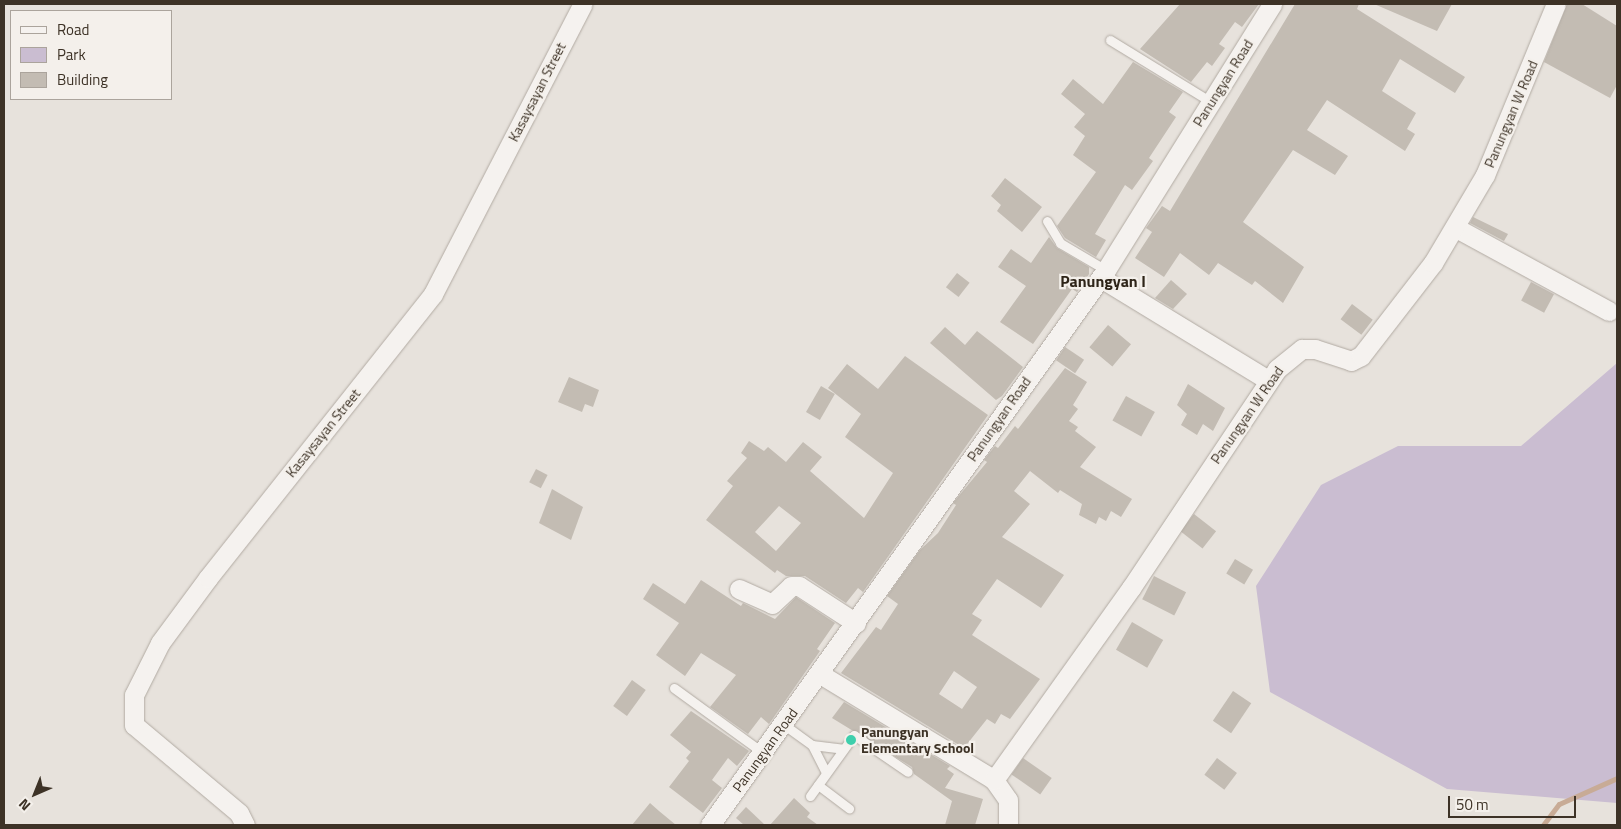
<!DOCTYPE html>
<html>
<head>
<meta charset="utf-8">
<style>
	body { margin:0 }
	#map { position:relative; width:1621px; height:829px; overflow:hidden; background:#e7e2dc; font-family:"Titillium Web",sans-serif }
	div>[style] { position:absolute }
	.green>* { inset:0; background:#cabdd1 }
	.stream>* { height:5px; margin:-2.5px; padding:0 2.5px; transform-origin:2.5px; border-radius:2.5px; background:#c8ab96 }
	.building>* { inset:0; background:#c3bcb3; transform-origin:0 0 }
	.roads { filter:drop-shadow(0 0 1px #b1aaa2) drop-shadow(0 0 1px #b1aaa2) }
	.service>* { height:9px; margin:-4.5px; padding:0 4.5px; transform-origin:4.5px; border-radius:4.5px; background:#f5f2ef }
	.minor>* { height:19px; margin:-9.5px; padding:0 9.5px; transform-origin:9.5px; border-radius:9.5px; background:#f5f2ef }
	.dots>* { width:14px; height:14px; translate:-50% -50%; box-sizing:border-box; border:2px solid #f4f0eb; border-radius:50% }
	span { translate:-50% -50%; white-space:nowrap; text-align:center; line-height:1.15; -webkit-text-stroke:4.5px #f4f0eb; paint-order:stroke }
	.street-label { font-size:14px; color:#3d3226 }
	.poi-label { font-size:14px; color:#3d3226; font-weight:700 }
	.left { translate:0 -50%; text-align:left }
	.quarter-label { font-size:16px; color:#2e2418; font-weight:700 }
	.frame { position:absolute; inset:0; border:5px solid #3d3226; pointer-events:none }
	.legend { position:absolute; left:10px; top:10px; width:162px; height:90px; box-sizing:border-box; background:#f4f0eb; border:1px solid #aba49c; margin:0; padding:6px 9px; list-style:none; font-size:15px; color:#3d3226 }
	.legend li { display:flex; align-items:center; gap:10px; height:25px }
	.legend b { width:25px; border:1px solid #aba49c }
	.north { position:absolute; left:10px; top:769px; width:50px; height:50px; -webkit-text-stroke:4px #f4f0eb; paint-order:stroke; rotate:224deg; font-size:14px; font-weight:700; line-height:20px; text-align:center; color:#3d3226 }
	.north::after { content:''; display:block; margin:auto; width:18px; height:22px; background:#3d3226; clip-path:polygon(50% 0,100% 100%,50% 72%,0 100%) }
	.scale { position:absolute; left:1448px; top:796px; width:128px; height:22px; box-sizing:border-box; border:2px solid #3d3226; border-top:0; padding-left:6px; font-size:15px; line-height:18px; white-space:nowrap; color:#3d3226; -webkit-text-stroke:4px #f4f0eb; paint-order:stroke }
</style>
</head>
<body>
<div id="map">
	<div class="green">
		<i style="clip-path:polygon(1617px 363px,1617px 803px,1447px 789px,1270px 692px,1256px 586px,1321px 485px,1398px 446px,1521px 446px)"></i>
	</div>
	<div class="stream">
		<i style="left:1543px;top:825px;width:26px;rotate:-53deg"></i>
		<i style="left:1559px;top:804px;width:64px;rotate:-24.1deg"></i>
	</div>
	<div class="building">
		<i style="clip-path:polygon(1180px 4px,1259px 4px,1242px 27px,1235px 22px,1219px 44px,1225px 48px,1212px 66px,1207px 62px,1191px 82px,1140px 49px)"></i>
		<i style="clip-path:polygon(1295px 4px,1359px 4px,1357px 9px,1465px 77px,1455px 93px,1400px 59px,1382px 91px,1416px 113px,1407px 129px,1415px 134px,1405px 151px,1327px 100px,1307px 130px,1348px 156px,1335px 175px,1293px 150px,1243px 222px,1304px 267px,1283px 303px,1255px 281px,1252px 285px,1218px 263px,1209px 275px,1180px 253px,1164px 277px,1135px 258px,1152px 232px,1146px 228px,1162px 206px,1170px 211px)"></i>
		<i style="clip-path:polygon(1374px 4px,1452px 4px,1437px 31px)"></i>
		<i style="clip-path:polygon(1567px 4px,1582px 4px,1617px 26px,1617px 85px,1610px 98px,1544px 62px)"></i>
		<i style="clip-path:polygon(1133px 62px,1183px 92px,1169px 112px,1176px 117px,1149px 158px,1153px 161px,1132px 190px,1125px 185px,1095px 234px,1106px 240px,1096px 257px,1065px 238px,1057px 226px,1096px 172px,1073px 155px,1085px 136px,1074px 127px,1085px 114px,1061px 94px,1073px 79px,1103px 104px)"></i>
		<i style="clip-path:polygon(1005px 178px,1042px 207px,1022px 232px,997px 211px,1001px 205px,991px 196px)"></i>
		<i style="clip-path:polygon(1473px 217px,1508px 234px,1504px 241px,1470px 223px)"></i>
		<i style="clip-path:polygon(1049px 237px,1057px 248px,1089px 267px,1089px 274px,1077px 292px,1072px 289px,1033px 344px,1000px 322px,1026px 286px,998px 267px,1011px 249px,1031px 263px)"></i>
		<i style="left:957px;top:273px;width:16px;height:18px;rotate:38deg"></i>
		<i style="clip-path:polygon(1171px 280px,1187px 294px,1173px 309px,1155px 298px)"></i>
		<i style="left:1531px;top:282px;width:26px;height:21px;rotate:28deg"></i>
		<i style="left:1352px;top:304px;width:26px;height:19px;rotate:37deg"></i>
		<i style="left:1108px;top:325px;width:30px;height:29px;rotate:40deg"></i>
		<i style="clip-path:polygon(945px 327px,965px 345px,977px 331px,1023px 367px,1002px 396px,996px 400px,930px 343px)"></i>
		<i style="left:1065px;top:347px;width:23px;height:16px;rotate:34deg"></i>
		<i style="clip-path:polygon(evenodd,905px 356px,988px 415px,863px 592px,858px 588px,846px 603px,805px 576px,786px 576px,777px 570px,775px 573px,706px 520px,733px 486px,727px 481px,747px 458px,741px 453px,749px 441px,764px 451px,768px 447px,786px 462px,803px 442px,822px 457px,810px 471px,864px 518px,893px 473px,845px 437px,861px 414px,828px 388px,847px 364px,878px 389px,905px 356px,779px 506px,801px 523px,776px 551px,755px 532px,779px 506px)"></i>
		<i style="clip-path:polygon(evenodd,1065px 368px,1087px 382px,1073px 405px,1078px 409px,1069px 421px,1078px 427px,1075px 431px,1096px 447px,1080px 467px,1132px 499px,1121px 517px,1111px 511px,1106px 521px,1099px 517px,1096px 524px,1079px 515px,1082px 504px,1060px 490px,1058px 493px,1030px 471px,1014px 491px,1030px 504px,1002px 537px,1064px 575px,1041px 608px,997px 579px,972px 614px,982px 620px,972px 635px,1040px 679px,1010px 719px,1001px 714px,995px 724px,987px 719px,964px 748px,841px 673px,876px 627px,881px 630px,898px 604px,887px 596px,920px 550px,938px 533px,956px 505px,953px 503px,987px 462px,984px 460px,995px 446px,998px 448px,1015px 426px,1018px 429px,1065px 368px,954px 671px,977px 687px,962px 709px,939px 694px,954px 671px)"></i>
		<i style="clip-path:polygon(569px 377px,599px 390px,593px 407px,585px 404px,582px 412px,558px 402px)"></i>
		<i style="clip-path:polygon(1188px 384px,1225px 408px,1213px 431px,1203px 424px,1197px 435px,1181px 425px,1187px 414px,1177px 405px)"></i>
		<i style="left:821px;top:386px;width:16px;height:30px;rotate:30deg"></i>
		<i style="left:1126px;top:396px;width:33px;height:28px;rotate:29deg"></i>
		<i style="left:536px;top:469px;width:13px;height:15px;rotate:27deg"></i>
		<i style="clip-path:polygon(552px 489px,583px 507px,571px 540px,539px 523px)"></i>
		<i style="left:1194px;top:514px;width:28px;height:22px;rotate:38deg"></i>
		<i style="left:1235px;top:559px;width:21px;height:17px;rotate:31deg"></i>
		<i style="left:1154px;top:576px;width:36px;height:26px;rotate:27deg"></i>
		<i style="clip-path:polygon(701px 580px,741px 606px,743px 603px,775px 619px,796px 597px,835px 623px,817px 649px,820px 651px,769px 724px,761px 717px,748px 734px,710px 707px,736px 675px,701px 653px,685px 676px,656px 655px,679px 623px,643px 599px,653px 583px,685px 604px)"></i>
		<i style="left:1132px;top:622px;width:36px;height:32px;rotate:30deg"></i>
		<i style="left:632px;top:680px;width:17px;height:32px;rotate:36deg"></i>
		<i style="left:1233px;top:691px;width:22px;height:36px;rotate:34deg"></i>
		<i style="clip-path:polygon(844px 702px,950px 766px,947px 769px,954px 774px,945px 788px,983px 799px,975px 825px,945px 825px,952px 801px,914px 774px,912px 767px,832px 718px)"></i>
		<i style="clip-path:polygon(691px 711px,749px 751px,737px 766px,728px 758px,712px 780px,722px 788px,703px 813px,669px 787px,689px 761px,686px 758px,691px 752px,670px 735px)"></i>
		<i style="left:1023px;top:758px;width:35px;height:20px;rotate:35deg"></i>
		<i style="left:1217px;top:758px;width:25px;height:21px;rotate:37deg"></i>
		<i style="clip-path:polygon(794px 798px,810px 813px,807px 817px,818px 825px,770px 825px)"></i>
		<i style="clip-path:polygon(650px 803px,659px 811px,676px 825px,632px 825px)"></i>
		<i style="clip-path:polygon(746px 807px,765px 825px,744px 825px,736px 818px)"></i>
	</div>
	<div class="roads">
		<div class="service">
			<i style="left:1110px;top:40px;width:119px;rotate:31.5deg"></i>
			<i style="left:1047px;top:221px;width:26px;rotate:59deg"></i>
			<i style="left:1060px;top:243px;width:53px;rotate:30.4deg"></i>
			<i style="left:674px;top:688px;width:109px;rotate:36deg"></i>
			<i style="left:783px;top:724px;width:36px;rotate:36deg"></i>
			<i style="left:812px;top:745px;width:31px;rotate:63deg"></i>
			<i style="left:812px;top:745px;width:31px;rotate:7deg"></i>
			<i style="left:818px;top:785px;width:39px;rotate:37deg"></i>
			<i style="left:810px;top:796px;width:75px;rotate:-54.2deg"></i>
			<i style="left:854px;top:735px;width:65px;rotate:34.4deg"></i>
		</div>
		<div class="minor">
			<i style="left:1456px;top:228px;width:174px;rotate:28.5deg"></i>
			<i style="left:1101px;top:278px;width:196px;rotate:31.4deg"></i>
			<i style="left:739px;top:589px;width:36px;rotate:24deg"></i>
			<i style="left:772px;top:604px;width:26px;rotate:-43deg"></i>
			<i style="left:791px;top:586px;width:8px"></i>
			<i style="left:799px;top:586px;width:68px;rotate:33deg"></i>
			<i style="left:820px;top:674px;width:204px;rotate:31.3deg"></i>
			<i style="left:994px;top:780px;width:24px;rotate:55deg"></i>
			<i style="left:1008px;top:800px;width:25px;rotate:90deg"></i>
			<i style="left:994px;top:780px;width:236px;rotate:-54.5deg"></i>
			<i style="left:1131px;top:588px;width:263px;rotate:-56.3deg"></i>
			<i style="left:1277px;top:369px;width:32px;rotate:-39deg"></i>
			<i style="left:1302px;top:349px;width:13px"></i>
			<i style="left:1315px;top:349px;width:38px;rotate:18deg"></i>
			<i style="left:1351px;top:361px;width:11px;rotate:-27deg"></i>
			<i style="left:1361px;top:356px;width:118px;rotate:-52.3deg"></i>
			<i style="left:1433px;top:263px;width:102px;rotate:-59.4deg"></i>
			<i style="left:1485px;top:175px;width:185px;rotate:-67.5deg"></i>
			<i style="left:245px;top:825px;width:13px;rotate:-117deg"></i>
			<i style="left:239px;top:813px;width:137px;rotate:-140deg"></i>
			<i style="left:134px;top:725px;width:30px;rotate:-90deg"></i>
			<i style="left:134px;top:695px;width:58px;rotate:-63.4deg"></i>
			<i style="left:160px;top:643px;width:81px;rotate:-53.6deg"></i>
			<i style="left:208px;top:578px;width:362px;rotate:-51.6deg"></i>
			<i style="left:433px;top:294px;width:326px;rotate:-62.7deg"></i>
			<i style="left:710px;top:825px;width:682px;rotate:-54.49deg"></i>
			<i style="left:1106px;top:270px;width:314px;rotate:-58deg"></i>
		</div>
	</div>
	<div class="dots">
		<i style="left:851px;top:740px;background:#3ecfac"></i>
	</div>
	<div class="street-label">
		<span style="left:1223px;top:83px;rotate:-58deg">Panungyan Road</span>
		<span style="left:537px;top:92px;rotate:-63deg">Kasaysayan Street</span>
		<span style="left:1511px;top:114px;rotate:-67deg">Panungyan W Road</span>
		<span style="left:1247px;top:415px;rotate:-55deg">Panungyan W Road</span>
		<span style="left:999px;top:419px;rotate:-55deg">Panungyan Road</span>
		<span style="left:323px;top:433px;rotate:-51deg">Kasaysayan Street</span>
		<span style="left:765px;top:750px;rotate:-54deg">Panungyan Road</span>
	</div>
	<div class="poi-label">
		<span class="left" style="left:861px;top:740px">Panungyan<br>Elementary School</span>
	</div>
	<div class="quarter-label">
		<span style="left:1103px;top:281px">Panungyan I</span>
	</div>
	<div class="frame"></div>
	<ul class="legend">
	<li><b style="height:6px;background:#f5f2ef"></b>Road</li>
	<li><b style="height:14px;background:#cabdd1"></b>Park</li>
	<li><b style="height:14px;background:#c3bcb3"></b>Building</li>
	</ul>
	<div class="north">N</div>
	<div class="scale">50 m</div>
</div>
</body>
</html>
